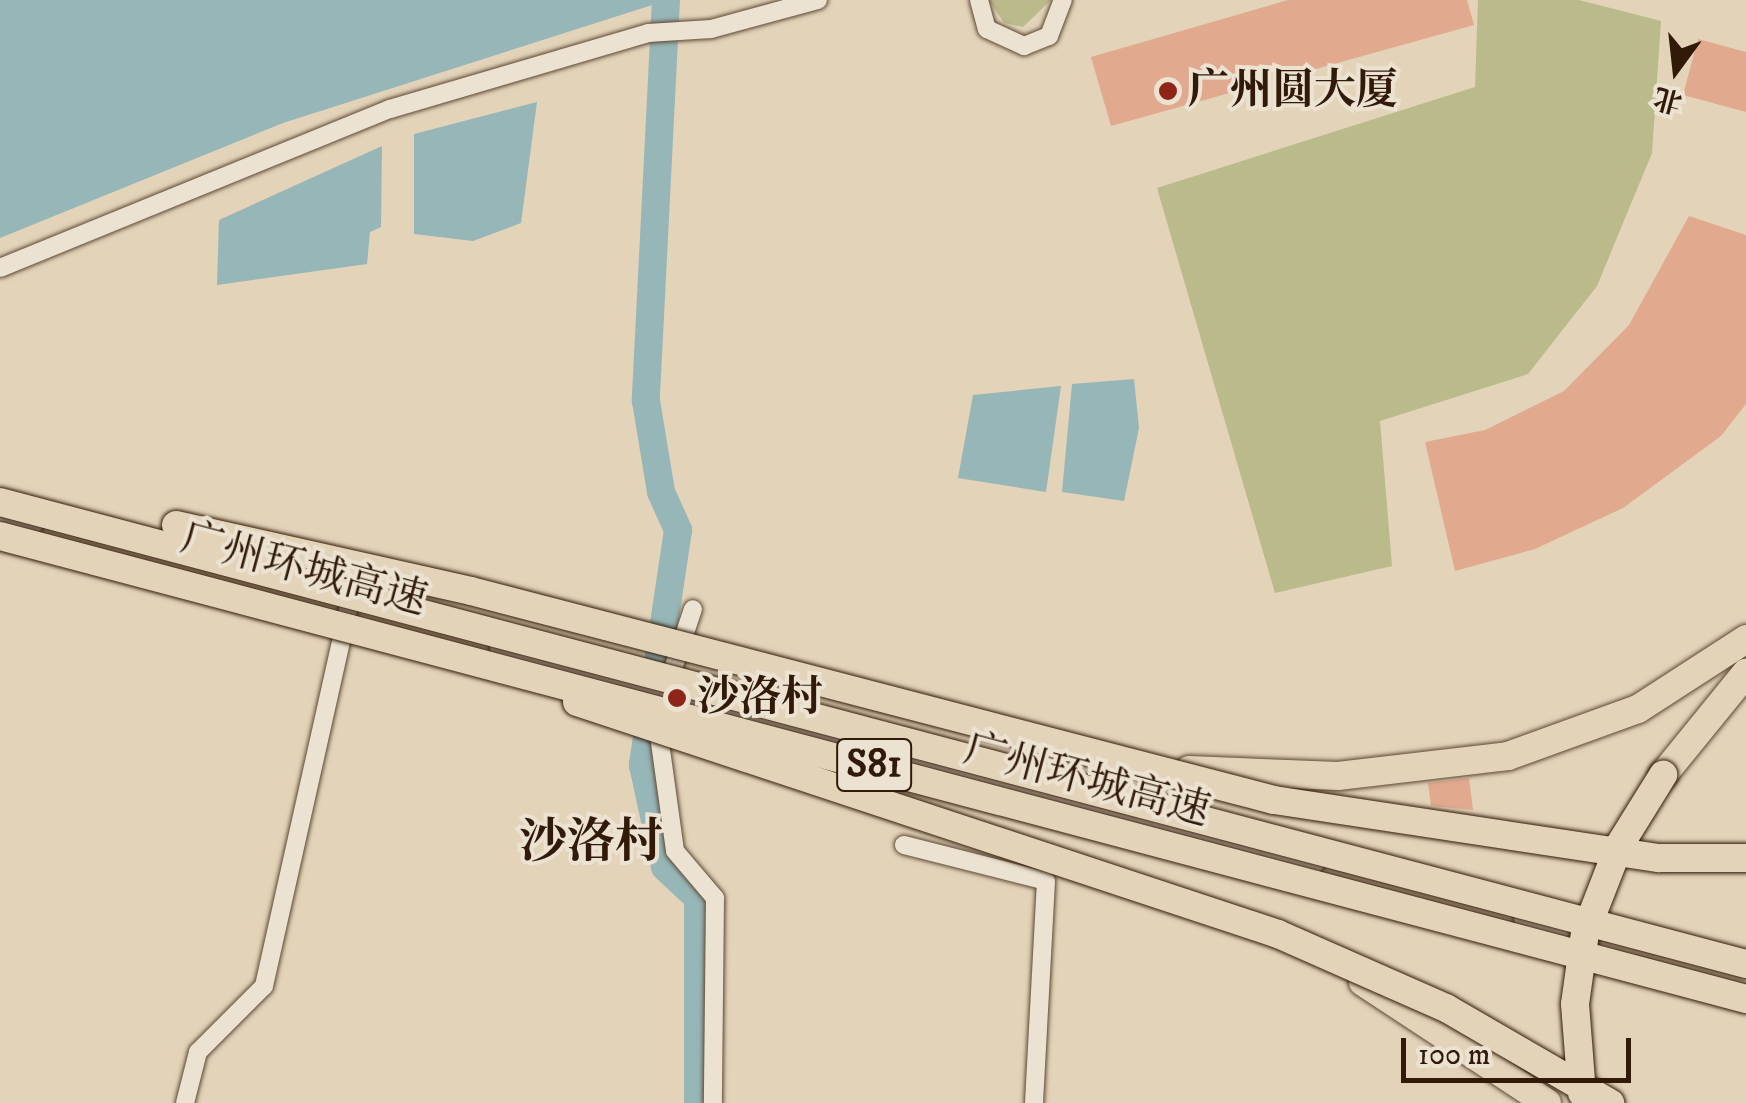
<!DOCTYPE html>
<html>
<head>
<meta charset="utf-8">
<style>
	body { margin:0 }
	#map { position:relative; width:1746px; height:1103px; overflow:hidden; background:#e2d3b9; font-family:"IM FELL DW Pica","Noto Serif SC",serif }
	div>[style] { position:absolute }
	.green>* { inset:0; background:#bbba8a }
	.water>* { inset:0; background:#97b6b8 }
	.river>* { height:28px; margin:-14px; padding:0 14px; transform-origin:14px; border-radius:14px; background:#97b6b8 }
	.building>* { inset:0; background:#e1aa8e }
	.roads { filter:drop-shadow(0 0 2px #5d4834) drop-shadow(0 0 2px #5d4834) }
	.minor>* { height:18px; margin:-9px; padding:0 9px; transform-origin:9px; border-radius:9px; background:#ece2d2 }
	.highway>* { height:28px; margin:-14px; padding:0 14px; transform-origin:14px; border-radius:14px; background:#e2d3b9 }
	.bridges { filter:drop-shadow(0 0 2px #311a07) drop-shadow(0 0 2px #311a07) }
	.highway-bridge>* { height:28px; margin:-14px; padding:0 14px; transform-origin:14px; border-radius:14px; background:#e2d3b9 }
	.dots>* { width:28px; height:28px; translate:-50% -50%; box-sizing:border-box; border:5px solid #ece2d2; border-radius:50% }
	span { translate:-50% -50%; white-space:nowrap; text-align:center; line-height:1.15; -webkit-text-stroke:8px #ece2d2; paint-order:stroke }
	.shield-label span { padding:2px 8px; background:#ece2d2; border:2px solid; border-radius:8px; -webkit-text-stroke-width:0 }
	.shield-label { font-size:40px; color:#311a07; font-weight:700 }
	.poi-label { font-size:42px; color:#311a07; font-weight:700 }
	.left { translate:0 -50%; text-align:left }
	.street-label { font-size:42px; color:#311a07 }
	.quarter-label { font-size:48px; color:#311a07; font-weight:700 }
	.north { position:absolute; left:1626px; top:20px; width:100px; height:100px; -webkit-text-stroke:8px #ece2d2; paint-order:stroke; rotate:195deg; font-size:28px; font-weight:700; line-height:40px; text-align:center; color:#311a07 }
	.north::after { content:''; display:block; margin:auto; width:35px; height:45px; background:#311a07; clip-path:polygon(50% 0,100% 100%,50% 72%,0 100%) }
	.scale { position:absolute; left:1401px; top:1038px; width:230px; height:45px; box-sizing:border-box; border:5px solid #311a07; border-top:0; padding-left:12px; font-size:30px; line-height:35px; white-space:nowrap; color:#311a07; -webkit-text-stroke:8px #ece2d2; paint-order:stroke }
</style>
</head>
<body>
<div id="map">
	<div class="green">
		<i style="clip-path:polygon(989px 0,1051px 0,1023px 27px,1004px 23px)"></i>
		<i style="clip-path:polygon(1478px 0,1579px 0,1661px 21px,1652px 153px,1597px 286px,1528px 374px,1380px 421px,1392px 566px,1275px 593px,1157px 188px,1475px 87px)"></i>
	</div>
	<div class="water">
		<i style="clip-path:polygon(0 0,668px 0,283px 123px,0 238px)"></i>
		<i style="clip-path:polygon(537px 102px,521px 223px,473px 241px,414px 234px,414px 134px)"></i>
		<i style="clip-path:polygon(382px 146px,381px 227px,370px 232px,367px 264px,217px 285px,219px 220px)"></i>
		<i style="clip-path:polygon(1134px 379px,1139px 428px,1124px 501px,1062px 492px,1072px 384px)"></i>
		<i style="clip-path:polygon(1061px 386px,1046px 492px,958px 478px,973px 395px)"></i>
	</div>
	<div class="river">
		<i style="left:666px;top:0;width:401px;rotate:92.9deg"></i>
		<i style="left:646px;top:401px;width:92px;rotate:80.6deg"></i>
		<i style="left:661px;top:492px;width:42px;rotate:65.9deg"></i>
		<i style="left:678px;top:530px;width:238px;rotate:98.5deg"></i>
		<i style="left:643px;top:765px;width:104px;rotate:77.8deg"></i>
		<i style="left:665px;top:867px;width:45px;rotate:43.2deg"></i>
		<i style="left:698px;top:898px;width:205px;rotate:90deg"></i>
	</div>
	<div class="building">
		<i style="clip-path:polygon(1288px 0,1467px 0,1474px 25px,1111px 126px,1091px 57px)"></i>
		<i style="clip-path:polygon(1698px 39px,1746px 52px,1746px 112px,1683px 95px)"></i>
		<i style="clip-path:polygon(1689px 216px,1746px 235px,1746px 404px,1721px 436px,1623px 508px,1535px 549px,1455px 571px,1425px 442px,1485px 430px,1564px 391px,1629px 325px)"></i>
		<i style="clip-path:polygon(1469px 778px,1473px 810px,1431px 806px,1428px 783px)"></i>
	</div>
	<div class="roads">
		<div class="minor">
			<i style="left:979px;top:0;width:30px;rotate:75deg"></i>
			<i style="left:987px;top:29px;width:41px;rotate:24.7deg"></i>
			<i style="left:1024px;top:46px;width:27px;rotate:-22deg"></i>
			<i style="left:1049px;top:36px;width:39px;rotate:-69deg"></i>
			<i style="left:0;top:268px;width:421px;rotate:-22.2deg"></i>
			<i style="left:390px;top:109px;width:269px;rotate:-16.4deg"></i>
			<i style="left:648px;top:33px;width:63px;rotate:-3.6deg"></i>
			<i style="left:711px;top:29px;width:111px;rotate:-15.2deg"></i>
			<i style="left:0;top:517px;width:35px;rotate:12deg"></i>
			<i style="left:499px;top:648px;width:844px;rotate:14.83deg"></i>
			<i style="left:667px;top:687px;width:82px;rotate:-71.6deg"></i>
			<i style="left:657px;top:721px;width:131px;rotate:82.1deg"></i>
			<i style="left:675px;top:851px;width:62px;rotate:49.6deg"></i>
			<i style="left:715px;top:898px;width:205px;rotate:90.6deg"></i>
			<i style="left:904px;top:845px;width:146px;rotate:14.2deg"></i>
			<i style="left:1046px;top:881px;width:222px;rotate:93.1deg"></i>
			<i style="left:1523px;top:919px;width:64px;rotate:14.5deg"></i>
			<i style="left:185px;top:1103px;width:53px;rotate:-75.7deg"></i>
			<i style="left:198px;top:1052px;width:93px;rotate:-45deg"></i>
			<i style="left:264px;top:986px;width:388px;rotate:-77.4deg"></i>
		</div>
		<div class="highway">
			<i style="left:1189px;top:770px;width:149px;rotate:2.3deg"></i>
			<i style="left:1338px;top:776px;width:171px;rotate:-6.7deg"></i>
			<i style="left:1508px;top:756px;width:138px;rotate:-19.9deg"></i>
			<i style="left:1638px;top:709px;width:129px;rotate:-32.9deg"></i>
			<i style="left:1663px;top:775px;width:132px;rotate:-50.9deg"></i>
			<i style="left:1363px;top:982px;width:220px;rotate:33.3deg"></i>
		</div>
	</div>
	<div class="bridges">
		<div class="highway-bridge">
			<i style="left:0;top:502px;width:1806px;rotate:14.82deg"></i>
			<i style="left:176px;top:525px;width:302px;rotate:12.6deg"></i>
			<i style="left:471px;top:591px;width:830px;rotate:14.59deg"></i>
			<i style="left:1274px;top:800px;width:389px;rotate:8.6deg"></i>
			<i style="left:1659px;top:858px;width:87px"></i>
			<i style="left:0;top:536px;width:1806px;rotate:14.85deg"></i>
			<i style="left:577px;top:702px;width:738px;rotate:18.31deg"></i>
			<i style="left:1278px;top:934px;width:184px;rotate:23.8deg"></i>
			<i style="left:1446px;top:1008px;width:190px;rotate:30.1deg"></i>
			<i style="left:1582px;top:1093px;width:89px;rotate:-94.5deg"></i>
			<i style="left:1575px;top:1004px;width:72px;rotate:-82deg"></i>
			<i style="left:1585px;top:933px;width:93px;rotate:-68.7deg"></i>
			<i style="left:1619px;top:846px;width:84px;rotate:-58.2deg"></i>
		</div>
	</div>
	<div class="dots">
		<i style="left:1168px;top:91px;background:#8f2418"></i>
		<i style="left:677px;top:698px;background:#8f2418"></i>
	</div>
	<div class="shield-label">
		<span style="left:874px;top:765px">S81</span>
	</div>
	<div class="poi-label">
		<span class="left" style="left:1188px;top:91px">广州圆大厦</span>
		<span class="left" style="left:697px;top:698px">沙洛村</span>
	</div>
	<div class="street-label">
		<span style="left:304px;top:570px;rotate:15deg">广州环城高速</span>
		<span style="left:1087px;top:781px;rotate:15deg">广州环城高速</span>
	</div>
	<div class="quarter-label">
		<span style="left:591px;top:844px">沙洛村</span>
	</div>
	<div class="north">北</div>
	<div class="scale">100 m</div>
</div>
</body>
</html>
